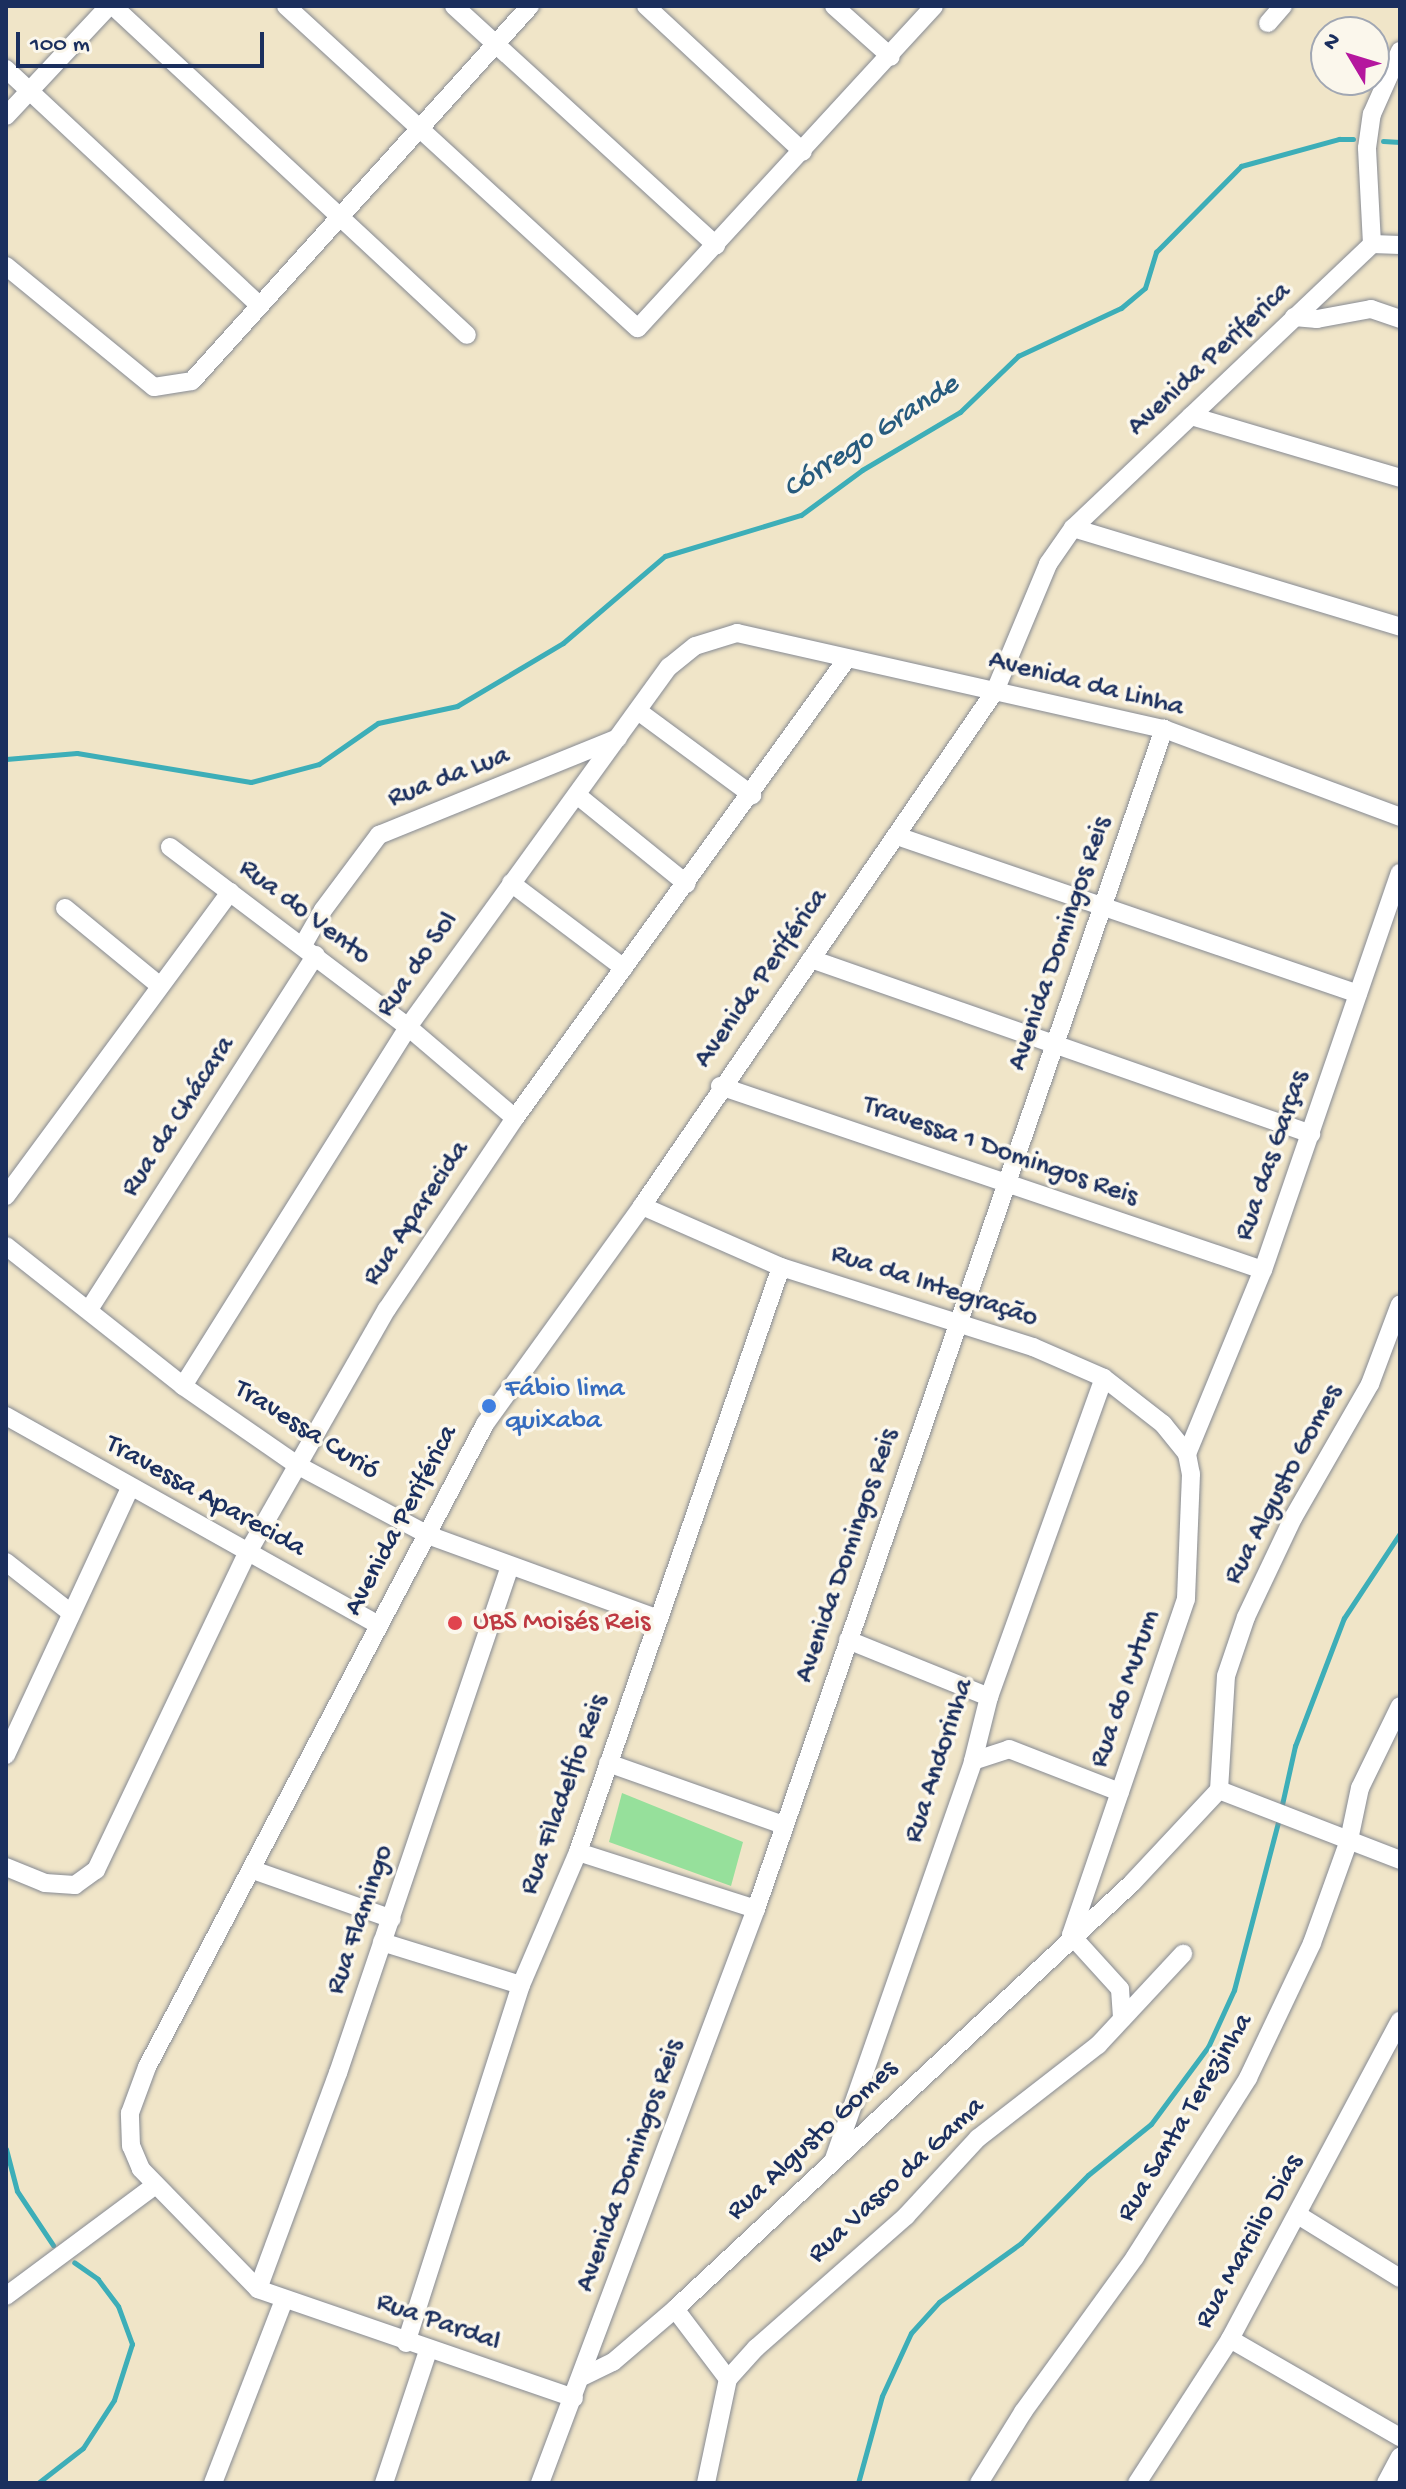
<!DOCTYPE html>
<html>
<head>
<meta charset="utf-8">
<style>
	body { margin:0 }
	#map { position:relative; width:1406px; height:2489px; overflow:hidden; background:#f0e5c8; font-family:"Gochi Hand",sans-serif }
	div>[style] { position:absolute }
	.green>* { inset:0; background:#96e09b }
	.stream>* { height:5px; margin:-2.5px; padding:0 2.5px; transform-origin:2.5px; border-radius:2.5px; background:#3daeb8 }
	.roads { filter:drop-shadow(0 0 2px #868a93) drop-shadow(0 0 2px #868a93) }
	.minor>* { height:18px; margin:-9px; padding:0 9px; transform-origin:9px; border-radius:9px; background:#fff }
	.dots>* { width:22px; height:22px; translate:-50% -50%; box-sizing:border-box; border:4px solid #fbf7ec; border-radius:50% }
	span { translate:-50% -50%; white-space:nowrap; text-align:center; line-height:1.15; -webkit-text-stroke:7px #fbf7ec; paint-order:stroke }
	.street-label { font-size:28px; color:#1b2f5e }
	.shop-label { font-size:28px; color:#366cbe }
	.left { translate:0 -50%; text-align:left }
	.health-label { font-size:28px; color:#be3a42 }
	.water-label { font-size:30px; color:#275b7e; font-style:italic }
	.frame { position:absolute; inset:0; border:8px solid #1b2f5e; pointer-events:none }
	.north { position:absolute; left:1310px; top:16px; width:80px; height:80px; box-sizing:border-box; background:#fbf7ec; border:2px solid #a1a7b3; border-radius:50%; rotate:308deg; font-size:22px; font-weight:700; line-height:32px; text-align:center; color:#1b2f5e }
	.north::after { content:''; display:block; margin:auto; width:28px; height:36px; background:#b5179e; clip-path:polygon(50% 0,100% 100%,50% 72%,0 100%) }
	.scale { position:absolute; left:16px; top:32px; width:248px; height:36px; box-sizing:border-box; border:4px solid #1b2f5e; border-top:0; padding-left:10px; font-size:24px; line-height:28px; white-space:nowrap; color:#1b2f5e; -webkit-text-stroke:6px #fbf7ec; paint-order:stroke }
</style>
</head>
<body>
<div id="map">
	<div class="green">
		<i style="clip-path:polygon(622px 1793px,743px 1842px,731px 1886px,609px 1842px)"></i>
	</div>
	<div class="stream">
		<i style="left:1383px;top:141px;width:17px;rotate:3deg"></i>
		<i style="left:6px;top:759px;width:71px;rotate:-4.8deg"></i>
		<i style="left:77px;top:753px;width:176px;rotate:9.5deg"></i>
		<i style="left:251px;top:782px;width:70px;rotate:-14.8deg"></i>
		<i style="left:319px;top:764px;width:72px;rotate:-34.8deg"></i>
		<i style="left:378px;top:723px;width:81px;rotate:-12.1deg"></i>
		<i style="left:457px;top:706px;width:123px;rotate:-30.7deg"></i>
		<i style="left:563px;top:643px;width:134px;rotate:-40.5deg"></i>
		<i style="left:665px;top:556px;width:142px;rotate:-16.8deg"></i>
		<i style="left:801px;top:515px;width:76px;rotate:-36.4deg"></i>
		<i style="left:862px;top:470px;width:114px;rotate:-30.6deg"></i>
		<i style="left:960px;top:412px;width:81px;rotate:-44deg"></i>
		<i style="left:1018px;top:356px;width:114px;rotate:-25deg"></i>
		<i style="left:1121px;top:308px;width:31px;rotate:-40deg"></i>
		<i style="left:1145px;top:288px;width:38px;rotate:-73deg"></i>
		<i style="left:1156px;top:252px;width:121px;rotate:-45.3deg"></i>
		<i style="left:1241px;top:166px;width:102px;rotate:-15.4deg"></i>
		<i style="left:1339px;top:139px;width:14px"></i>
		<i style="left:1281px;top:1809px;width:65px;rotate:-77.5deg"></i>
		<i style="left:1295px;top:1746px;width:137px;rotate:-69.1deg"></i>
		<i style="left:1344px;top:1618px;width:102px;rotate:-56.6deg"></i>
		<i style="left:6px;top:2149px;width:43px;rotate:75.3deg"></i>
		<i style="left:17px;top:2191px;width:65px;rotate:56.3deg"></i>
		<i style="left:38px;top:2483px;width:57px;rotate:-37.9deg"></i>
		<i style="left:83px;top:2448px;width:57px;rotate:-57.1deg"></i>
		<i style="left:114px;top:2400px;width:59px;rotate:-72.2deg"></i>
		<i style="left:132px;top:2344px;width:40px;rotate:-110.2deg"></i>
		<i style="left:118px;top:2306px;width:34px;rotate:-127deg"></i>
		<i style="left:98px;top:2279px;width:29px;rotate:-145deg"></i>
		<i style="left:858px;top:2483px;width:90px;rotate:-74.6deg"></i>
		<i style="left:882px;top:2396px;width:69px;rotate:-65.3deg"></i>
		<i style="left:911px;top:2333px;width:42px;rotate:-47.9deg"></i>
		<i style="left:939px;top:2302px;width:101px;rotate:-35.7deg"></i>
		<i style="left:1021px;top:2243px;width:95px;rotate:-45.4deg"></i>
		<i style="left:1088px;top:2175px;width:81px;rotate:-39deg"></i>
		<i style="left:1151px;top:2124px;width:96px;rotate:-53.5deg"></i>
		<i style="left:1208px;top:2047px;width:63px;rotate:-65.5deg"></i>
		<i style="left:1234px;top:1990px;width:178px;rotate:-75.3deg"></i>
	</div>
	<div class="roads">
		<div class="minor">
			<i style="left:113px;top:6px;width:483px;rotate:42.9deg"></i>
			<i style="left:286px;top:6px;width:477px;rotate:42.5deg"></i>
			<i style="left:638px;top:328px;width:437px;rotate:-47.4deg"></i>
			<i style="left:454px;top:6px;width:355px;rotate:42.4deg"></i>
			<i style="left:646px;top:6px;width:214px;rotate:42.9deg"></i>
			<i style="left:834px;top:6px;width:76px;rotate:41.8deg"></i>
			<i style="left:1268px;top:23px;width:23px;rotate:-49deg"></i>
			<i style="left:6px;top:69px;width:347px;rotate:43deg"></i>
			<i style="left:6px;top:116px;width:151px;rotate:-46.9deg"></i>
			<i style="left:1372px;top:244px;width:28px;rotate:2deg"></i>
			<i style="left:6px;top:266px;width:191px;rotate:39.3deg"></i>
			<i style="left:154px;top:387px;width:38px;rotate:-9deg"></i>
			<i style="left:192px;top:381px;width:505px;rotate:-47.97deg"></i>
			<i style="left:1294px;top:317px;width:23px;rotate:5deg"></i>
			<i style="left:1317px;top:319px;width:55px;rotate:-10.5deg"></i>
			<i style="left:1371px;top:309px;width:31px;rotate:19deg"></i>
			<i style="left:1191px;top:416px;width:218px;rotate:16.5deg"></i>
			<i style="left:1073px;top:528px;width:342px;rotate:16.8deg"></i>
			<i style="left:638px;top:711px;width:142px;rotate:36.4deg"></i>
			<i style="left:577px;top:795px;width:141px;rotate:39deg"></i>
			<i style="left:897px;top:836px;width:487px;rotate:18.9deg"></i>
			<i style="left:170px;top:847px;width:298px;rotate:37.1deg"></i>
			<i style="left:408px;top:1027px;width:140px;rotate:40.4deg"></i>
			<i style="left:511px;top:883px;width:141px;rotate:37deg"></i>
			<i style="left:65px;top:908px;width:123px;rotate:39.4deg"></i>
			<i style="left:303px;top:945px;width:40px;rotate:-60.3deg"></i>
			<i style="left:323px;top:910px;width:94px;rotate:-53.3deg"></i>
			<i style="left:379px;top:835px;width:258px;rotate:-22.1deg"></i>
			<i style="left:811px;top:959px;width:530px;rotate:19.29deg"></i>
			<i style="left:720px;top:1086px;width:573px;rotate:18.72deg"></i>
			<i style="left:6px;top:1196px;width:378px;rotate:-53.6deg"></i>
			<i style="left:642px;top:1206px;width:152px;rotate:23.7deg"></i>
			<i style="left:781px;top:1267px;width:264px;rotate:17.6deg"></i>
			<i style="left:1033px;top:1347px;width:77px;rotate:23.6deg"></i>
			<i style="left:1104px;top:1378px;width:75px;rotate:37.9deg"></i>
			<i style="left:1163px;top:1424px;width:38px;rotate:51deg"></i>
			<i style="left:1187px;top:1454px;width:20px;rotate:79deg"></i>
			<i style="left:1191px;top:1474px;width:125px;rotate:92.3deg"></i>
			<i style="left:1186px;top:1599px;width:355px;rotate:108.9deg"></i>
			<i style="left:6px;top:1246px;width:226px;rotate:38.3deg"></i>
			<i style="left:183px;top:1386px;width:139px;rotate:34.7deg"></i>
			<i style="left:297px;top:1465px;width:149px;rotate:28.1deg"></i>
			<i style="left:428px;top:1535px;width:243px;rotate:20deg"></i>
			<i style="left:90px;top:1308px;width:419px;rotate:-57.4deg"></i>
			<i style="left:183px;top:1386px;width:424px;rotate:-57.9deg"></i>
			<i style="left:408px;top:1027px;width:445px;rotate:-54.1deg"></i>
			<i style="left:669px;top:667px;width:33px;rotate:-39deg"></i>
			<i style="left:695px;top:646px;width:44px;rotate:-17.2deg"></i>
			<i style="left:737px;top:633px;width:438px;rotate:12.7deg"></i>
			<i style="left:1164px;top:729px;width:252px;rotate:20.4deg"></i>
			<i style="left:6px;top:1416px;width:427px;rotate:29.3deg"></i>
			<i style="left:1187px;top:1454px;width:199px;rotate:-67.6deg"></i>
			<i style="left:1263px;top:1270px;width:420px;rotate:-71deg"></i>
			<i style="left:6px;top:1562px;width:83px;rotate:38.1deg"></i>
			<i style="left:848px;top:1640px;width:152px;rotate:22deg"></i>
			<i style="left:6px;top:1755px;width:294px;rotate:-65.1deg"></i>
			<i style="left:973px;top:1761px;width:38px;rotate:-18deg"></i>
			<i style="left:1009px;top:1749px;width:119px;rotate:21.2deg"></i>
			<i style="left:608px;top:1763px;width:186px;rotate:19.5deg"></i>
			<i style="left:1219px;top:1790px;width:114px;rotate:-86.5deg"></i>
			<i style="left:1226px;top:1676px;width:62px;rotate:-71.3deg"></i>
			<i style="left:1246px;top:1617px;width:110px;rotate:-64.6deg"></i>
			<i style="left:1293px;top:1518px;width:155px;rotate:-60.1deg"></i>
			<i style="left:1370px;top:1384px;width:85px;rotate:-69.4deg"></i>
			<i style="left:578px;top:1852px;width:187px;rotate:17.8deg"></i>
			<i style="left:6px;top:1867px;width:42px;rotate:22.3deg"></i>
			<i style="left:45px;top:1883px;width:30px;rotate:4deg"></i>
			<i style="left:75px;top:1885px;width:26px;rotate:-36deg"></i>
			<i style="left:96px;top:1870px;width:350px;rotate:-64.5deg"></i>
			<i style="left:247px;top:1554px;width:282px;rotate:-60.3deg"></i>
			<i style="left:387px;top:1309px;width:230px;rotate:-56.2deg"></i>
			<i style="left:515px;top:1118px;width:565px;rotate:-54.14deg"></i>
			<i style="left:253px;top:1870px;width:147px;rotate:19.4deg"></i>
			<i style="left:1071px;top:1935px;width:73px;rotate:47.8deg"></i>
			<i style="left:1120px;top:1989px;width:30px;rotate:86deg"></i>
			<i style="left:382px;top:1942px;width:145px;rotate:17.2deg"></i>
			<i style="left:834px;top:2159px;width:422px;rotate:-70.7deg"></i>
			<i style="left:973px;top:1761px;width:66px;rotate:-76deg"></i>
			<i style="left:989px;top:1697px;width:339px;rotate:-70.2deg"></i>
			<i style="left:1298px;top:2215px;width:120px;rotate:31.7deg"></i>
			<i style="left:258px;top:2289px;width:230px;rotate:-69.7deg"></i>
			<i style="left:338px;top:2073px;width:535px;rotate:-71.26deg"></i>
			<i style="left:6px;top:2296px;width:183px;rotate:-36.6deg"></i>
			<i style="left:675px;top:2309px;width:88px;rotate:52.9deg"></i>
			<i style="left:1230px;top:2339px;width:196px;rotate:30deg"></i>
			<i style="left:406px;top:2343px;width:376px;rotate:-72.2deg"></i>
			<i style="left:521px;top:1985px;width:145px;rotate:-66.8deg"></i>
			<i style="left:578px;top:1852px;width:619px;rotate:-70.86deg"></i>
			<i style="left:584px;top:2376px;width:32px;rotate:-26deg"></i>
			<i style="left:613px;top:2362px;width:82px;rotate:-40.5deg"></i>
			<i style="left:675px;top:2309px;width:625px;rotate:-42.99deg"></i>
			<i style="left:1132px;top:1883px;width:127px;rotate:-46.9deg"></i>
			<i style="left:1219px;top:1790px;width:194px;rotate:21.1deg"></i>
			<i style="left:574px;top:2398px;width:334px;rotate:-161deg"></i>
			<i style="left:258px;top:2289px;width:168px;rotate:-134.3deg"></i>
			<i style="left:141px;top:2169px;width:25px;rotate:-113deg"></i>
			<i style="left:131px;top:2146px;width:33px;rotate:-92deg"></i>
			<i style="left:130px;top:2113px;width:49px;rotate:-69.7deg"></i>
			<i style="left:147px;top:2067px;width:726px;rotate:-62.27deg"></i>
			<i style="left:485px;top:1424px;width:269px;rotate:-54.2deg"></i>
			<i style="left:642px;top:1206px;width:624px;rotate:-55.57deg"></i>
			<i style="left:995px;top:691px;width:138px;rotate:-67.3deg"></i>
			<i style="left:1048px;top:564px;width:44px;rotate:-55.2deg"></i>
			<i style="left:1073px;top:528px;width:412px;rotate:-43.5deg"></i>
			<i style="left:1372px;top:244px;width:96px;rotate:-93deg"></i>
			<i style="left:1367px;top:148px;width:34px;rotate:-82deg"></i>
			<i style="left:1372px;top:114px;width:69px;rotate:-66deg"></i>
			<i style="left:213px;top:2483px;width:196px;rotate:-68.8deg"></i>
			<i style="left:384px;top:2483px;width:139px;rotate:-71.6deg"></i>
			<i style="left:540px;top:2483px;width:613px;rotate:-69.38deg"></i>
			<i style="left:756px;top:1909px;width:1249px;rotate:-70.93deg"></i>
			<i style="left:706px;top:2483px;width:106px;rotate:-78.1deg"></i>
			<i style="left:728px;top:2379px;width:42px;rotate:-47.9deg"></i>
			<i style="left:756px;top:2348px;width:200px;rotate:-41.3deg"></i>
			<i style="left:906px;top:2216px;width:106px;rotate:-47.3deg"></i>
			<i style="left:978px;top:2138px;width:152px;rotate:-37.8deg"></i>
			<i style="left:1098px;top:2045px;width:125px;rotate:-47deg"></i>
			<i style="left:979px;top:2483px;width:84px;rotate:-58.2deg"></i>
			<i style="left:1023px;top:2412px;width:191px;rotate:-54.1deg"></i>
			<i style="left:1135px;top:2257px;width:212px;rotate:-57.7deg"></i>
			<i style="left:1248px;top:2078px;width:149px;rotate:-64.6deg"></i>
			<i style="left:1312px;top:1943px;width:109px;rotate:-70.2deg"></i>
			<i style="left:1349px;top:1840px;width:53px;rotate:-78.1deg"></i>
			<i style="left:1360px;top:1788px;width:91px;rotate:-64deg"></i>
			<i style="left:1137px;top:2483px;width:171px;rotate:-57.1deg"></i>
			<i style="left:1230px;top:2339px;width:361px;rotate:-61.9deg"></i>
			<i style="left:1386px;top:2483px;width:30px;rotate:-62deg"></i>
		</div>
	</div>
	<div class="dots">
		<i style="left:489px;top:1406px;background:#3f7fe0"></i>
		<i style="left:455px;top:1623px;background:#e0444e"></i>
	</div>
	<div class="street-label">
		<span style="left:1210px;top:360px;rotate:-43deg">Avenida Periferica</span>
		<span style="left:1086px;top:685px;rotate:14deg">Avenida da Linha</span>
		<span style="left:449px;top:778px;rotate:-21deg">Rua da Lua</span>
		<span style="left:304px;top:913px;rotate:37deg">Rua do Vento</span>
		<span style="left:1061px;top:944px;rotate:-71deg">Avenida Domingos Reis</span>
		<span style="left:418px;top:965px;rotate:-55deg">Rua do Sol</span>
		<span style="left:762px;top:979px;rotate:-55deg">Avenida Periférica</span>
		<span style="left:179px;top:1117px;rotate:-57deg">Rua da Chácara</span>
		<span style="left:1000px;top:1152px;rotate:19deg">Travessa 1 Domingos Reis</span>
		<span style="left:1273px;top:1156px;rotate:-71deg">Rua das Garças</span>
		<span style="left:417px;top:1214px;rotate:-56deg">Rua Aparecida</span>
		<span style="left:934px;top:1287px;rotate:18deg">Rua da Integração</span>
		<span style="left:306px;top:1431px;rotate:32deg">Travessa Curió</span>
		<span style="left:1284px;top:1485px;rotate:-62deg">Rua Algusto Gomes</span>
		<span style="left:205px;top:1497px;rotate:29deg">Travessa Aparecida</span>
		<span style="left:402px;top:1521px;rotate:-62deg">Avenida Periférica</span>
		<span style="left:848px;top:1556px;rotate:-71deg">Avenida Domingos Reis</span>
		<span style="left:1126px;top:1689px;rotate:-71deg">Rua do Mutum</span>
		<span style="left:940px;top:1761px;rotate:-72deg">Rua Andorinha</span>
		<span style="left:565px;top:1795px;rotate:-70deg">Rua Filadelfio Reis</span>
		<span style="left:361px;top:1920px;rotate:-71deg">Rua Flamingo</span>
		<span style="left:1186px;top:2118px;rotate:-59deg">Rua Santa Terezinha</span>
		<span style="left:813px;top:2141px;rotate:-43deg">Rua Algusto Gomes</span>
		<span style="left:631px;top:2166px;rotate:-70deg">Avenida Domingos Reis</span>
		<span style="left:897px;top:2181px;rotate:-43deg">Rua Vasco da Gama</span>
		<span style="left:1250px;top:2242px;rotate:-61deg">Rua Marcilio Dias</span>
		<span style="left:438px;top:2323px;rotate:19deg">Rua Pardal</span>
	</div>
	<div class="shop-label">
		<span class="left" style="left:505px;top:1406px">Fábio lima<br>quixaba</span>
	</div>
	<div class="health-label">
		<span class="left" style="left:473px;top:1623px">UBS Moisés Reis</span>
	</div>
	<div class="water-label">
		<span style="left:872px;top:438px;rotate:-33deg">Córrego Grande</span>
	</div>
	<div class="frame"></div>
	<div class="north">N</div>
	<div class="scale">100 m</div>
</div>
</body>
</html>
